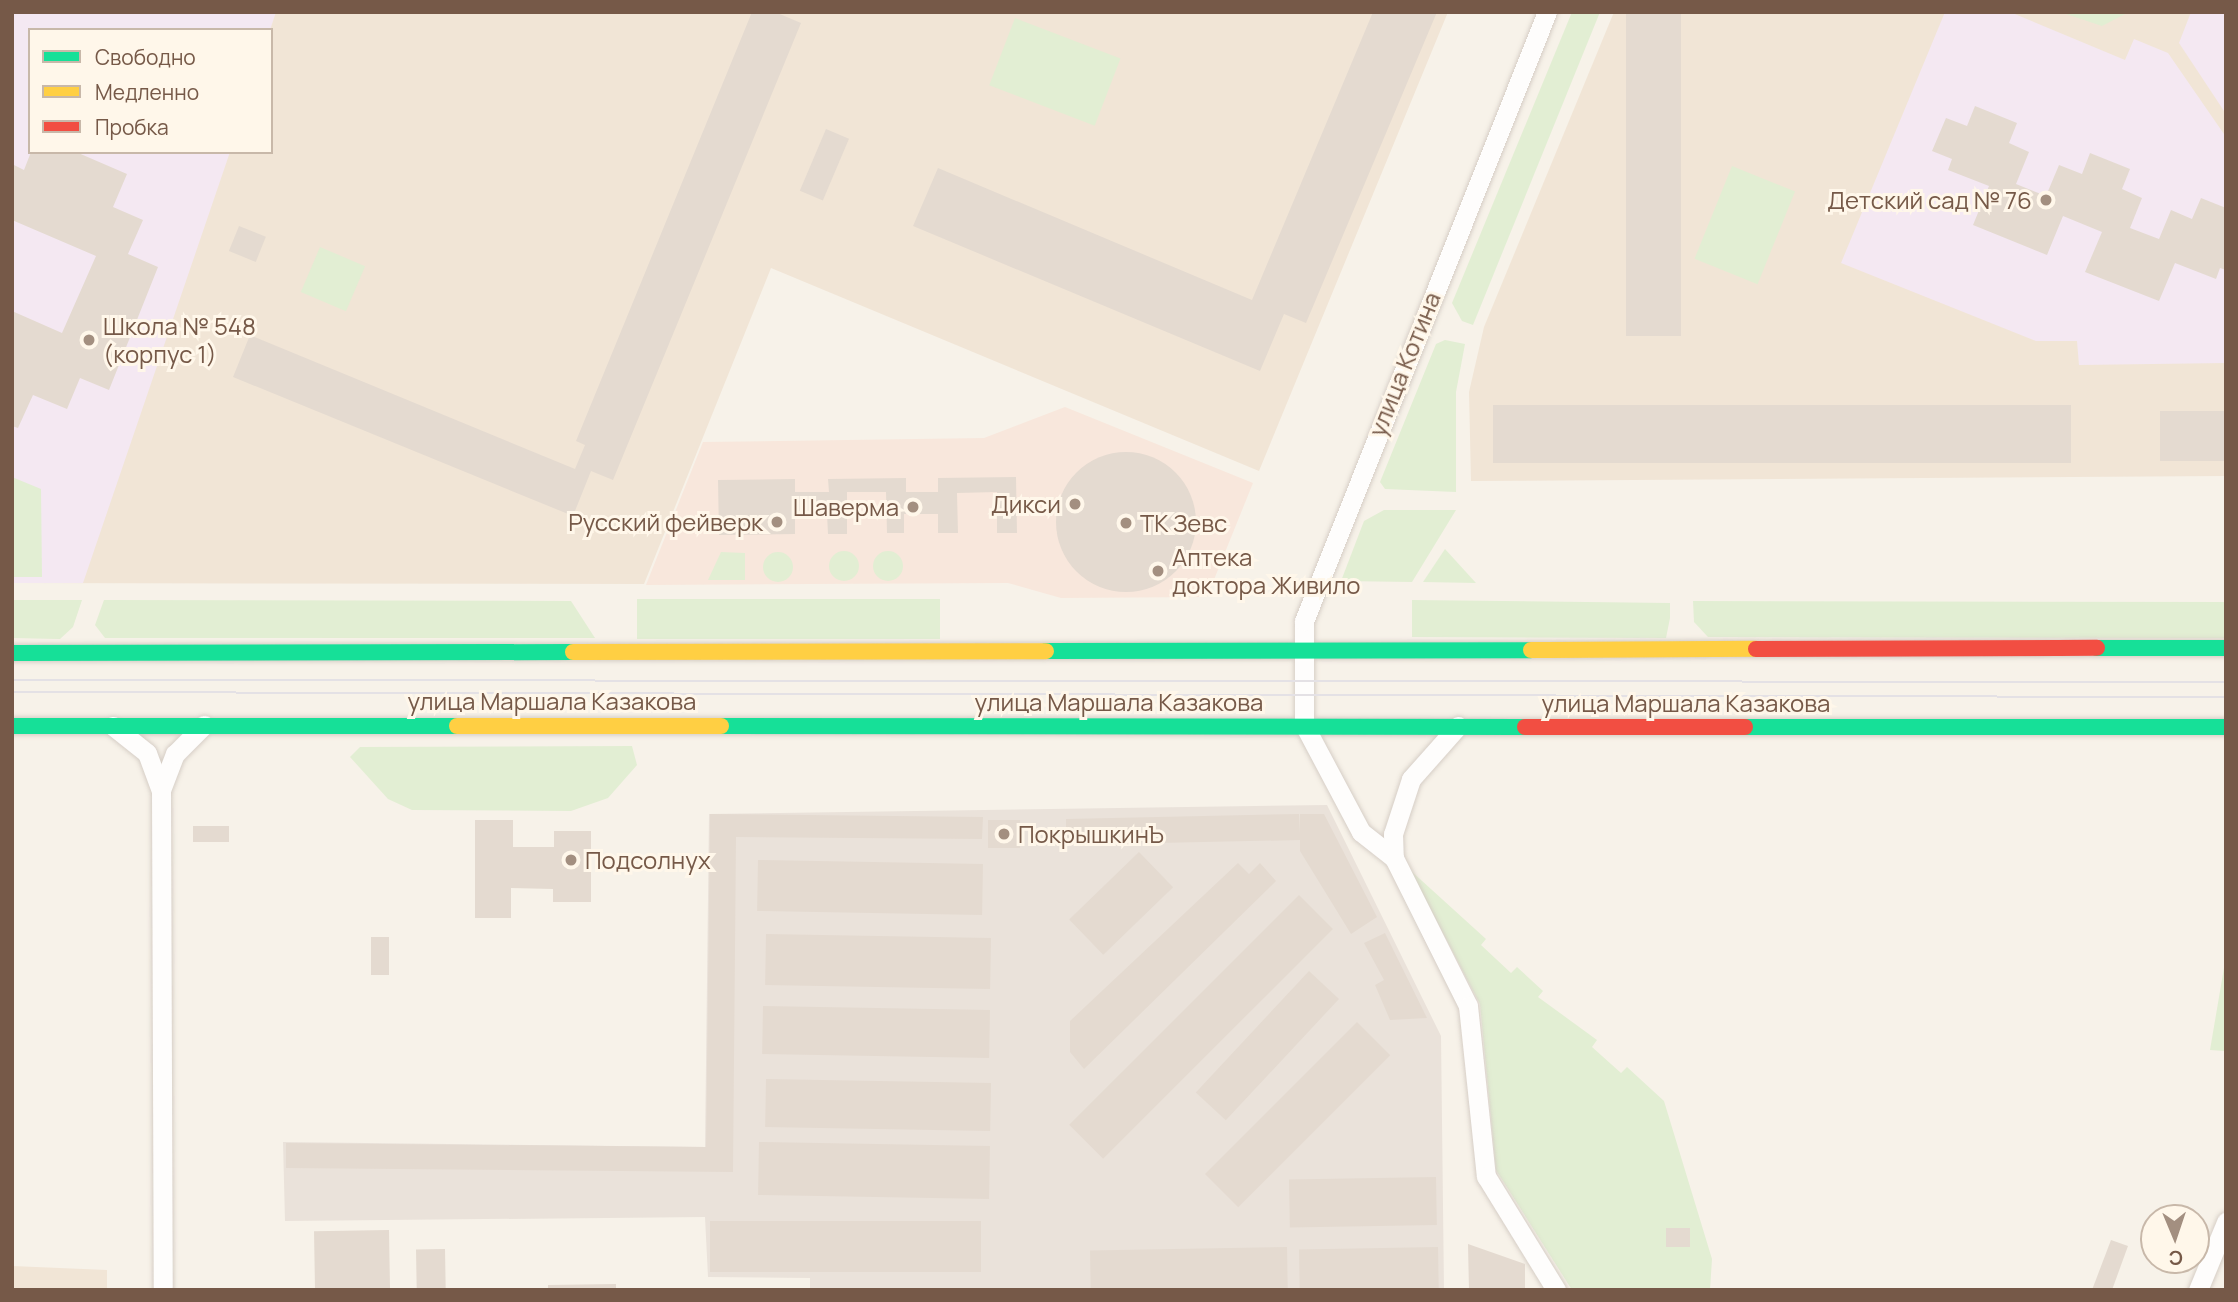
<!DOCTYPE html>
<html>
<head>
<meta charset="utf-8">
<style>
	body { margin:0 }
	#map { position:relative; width:2238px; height:1302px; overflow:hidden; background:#f7f2e9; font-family:Manrope,sans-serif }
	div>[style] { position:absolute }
	.residential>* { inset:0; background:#f1e5d6 }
	.commercial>* { inset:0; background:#f8e7dc }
	.industrial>* { inset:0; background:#eae2da }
	.education>* { inset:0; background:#f4e8f2 }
	.green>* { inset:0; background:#e2eed3; transform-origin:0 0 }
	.round { border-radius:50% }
	.building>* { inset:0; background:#e4dad0; transform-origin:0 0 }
	.roads { filter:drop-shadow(0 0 2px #d6cec6) drop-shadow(0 0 2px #d6cec6) }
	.street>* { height:19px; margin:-9.5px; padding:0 9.5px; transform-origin:9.5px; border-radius:9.5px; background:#fefdfc }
	.fast>* { height:16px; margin:-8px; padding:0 8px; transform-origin:8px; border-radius:8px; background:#16e098 }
	.slow>* { height:16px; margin:-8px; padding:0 8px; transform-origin:8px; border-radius:8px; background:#ffcf43 }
	.jam>* { height:16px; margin:-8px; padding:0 8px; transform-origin:8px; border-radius:8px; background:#f24e42 }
	.tram>* { height:2px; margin:-1px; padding:0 1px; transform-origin:1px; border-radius:1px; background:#e4e1e5 }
	.dots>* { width:19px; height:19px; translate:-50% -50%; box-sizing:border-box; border:4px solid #fff7ea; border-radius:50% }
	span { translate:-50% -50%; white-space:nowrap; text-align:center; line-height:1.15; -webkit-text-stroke:6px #fff7ea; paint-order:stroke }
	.poi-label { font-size:24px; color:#765948 }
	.right { translate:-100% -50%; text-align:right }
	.left { translate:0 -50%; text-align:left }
	.street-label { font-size:24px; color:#765948 }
	.frame { position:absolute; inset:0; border:14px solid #765948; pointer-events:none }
	.legend { position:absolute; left:28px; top:28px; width:245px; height:126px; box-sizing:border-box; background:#fff7ea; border:2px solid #c8b8a9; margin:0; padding:9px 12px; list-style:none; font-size:21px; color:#765948 }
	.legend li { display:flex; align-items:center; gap:14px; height:35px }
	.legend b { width:35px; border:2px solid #c8b8a9 }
	.north { position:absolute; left:2140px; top:1204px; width:70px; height:70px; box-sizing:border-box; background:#fff7ea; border:2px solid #c8b8a9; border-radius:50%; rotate:178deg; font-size:19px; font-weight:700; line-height:28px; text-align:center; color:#765948 }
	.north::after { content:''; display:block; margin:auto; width:24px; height:32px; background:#a38f80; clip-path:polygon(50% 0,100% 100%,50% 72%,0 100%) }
</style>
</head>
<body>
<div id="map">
	<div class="residential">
		<i style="clip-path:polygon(evenodd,12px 12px,1448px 12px,1259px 471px,771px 268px,644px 584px,12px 583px,12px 12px,30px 30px,271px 30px,271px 152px,30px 152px,30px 30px)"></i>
		<i style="clip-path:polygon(1614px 12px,2226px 12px,2226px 476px,1471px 481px,1469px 392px,1484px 327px)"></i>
		<i style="clip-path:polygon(12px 1266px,107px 1270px,107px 1290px,12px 1290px)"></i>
	</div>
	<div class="commercial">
		<i style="clip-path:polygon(1065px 407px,1253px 483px,1207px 597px,1061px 598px,1008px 583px,646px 585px,703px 442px,984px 438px)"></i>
	</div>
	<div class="industrial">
		<i style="clip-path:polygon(1327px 805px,1441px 1036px,1444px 1290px,810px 1290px,810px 1278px,708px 1277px,705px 1217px,285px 1221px,283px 1142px,705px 1147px,709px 814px)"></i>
	</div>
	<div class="education">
		<i style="clip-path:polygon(12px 12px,276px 12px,270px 30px,30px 30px,30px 152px,230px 152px,83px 583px,12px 583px)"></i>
		<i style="clip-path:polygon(1945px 12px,2010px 12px,2125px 60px,2134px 39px,2168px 53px,2226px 137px,2226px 363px,2079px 365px,2077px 341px,2036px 341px,1841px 263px)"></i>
		<i style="clip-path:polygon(2191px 12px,2226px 12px,2226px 114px,2179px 43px)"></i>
	</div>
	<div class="green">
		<i style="clip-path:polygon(1572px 12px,1600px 12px,1473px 325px,1462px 321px,1452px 303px)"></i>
		<i style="clip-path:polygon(2060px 12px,2129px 12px,2102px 26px)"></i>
		<i style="left:1015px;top:18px;width:113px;height:72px;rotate:21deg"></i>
		<i style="left:1732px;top:166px;width:68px;height:100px;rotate:22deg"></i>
		<i style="left:320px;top:247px;width:49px;height:49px;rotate:23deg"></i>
		<i style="clip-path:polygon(1445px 340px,1465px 344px,1456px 392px,1456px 492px,1385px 489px,1380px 482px,1436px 344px)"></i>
		<i style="clip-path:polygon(12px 477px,41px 489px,42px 577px,12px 577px)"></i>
		<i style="clip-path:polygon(1384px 510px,1456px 510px,1412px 582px,1341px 581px,1364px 521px)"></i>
		<i style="clip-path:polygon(1445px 549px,1476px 583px,1423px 582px)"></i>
		<i class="round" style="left:873px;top:551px;width:30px;height:30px"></i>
		<i class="round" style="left:829px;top:551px;width:30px;height:30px"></i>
		<i style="clip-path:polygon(721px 552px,745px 553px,745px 580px,708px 580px)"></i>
		<i class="round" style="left:763px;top:552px;width:30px;height:30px"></i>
		<i style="left:637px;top:599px;width:303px;height:40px"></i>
		<i style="clip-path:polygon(12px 600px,82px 600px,73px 627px,60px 639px,12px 638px)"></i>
		<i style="clip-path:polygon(104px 600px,571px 601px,595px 638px,105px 638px,95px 625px)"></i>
		<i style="clip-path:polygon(1412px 600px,1670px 603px,1670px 618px,1666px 638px,1412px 637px)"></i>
		<i style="clip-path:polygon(1693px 601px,2226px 602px,2226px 638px,1708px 637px,1694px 622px)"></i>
		<i style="clip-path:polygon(632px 746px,637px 765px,608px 798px,571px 811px,412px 810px,388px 799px,350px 757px,360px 747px)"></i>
		<i style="clip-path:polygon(1410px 870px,1486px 939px,1481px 945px,1511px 973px,1517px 967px,1543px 991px,1538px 997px,1597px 1040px,1592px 1047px,1621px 1073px,1627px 1067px,1664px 1101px,1712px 1259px,1710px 1290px,1572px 1290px,1496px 1170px,1480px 1004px)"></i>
		<i style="clip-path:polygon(2226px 956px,2226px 1051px,2224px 1051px,2210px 1050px)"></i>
	</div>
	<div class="building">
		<i style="clip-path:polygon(752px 12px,775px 12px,801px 23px,613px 480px,591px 471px,573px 516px,233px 377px,250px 335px,575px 469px,585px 445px,576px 441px)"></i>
		<i style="clip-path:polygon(1373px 12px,1437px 12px,1306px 323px,1284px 314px,1260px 371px,913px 226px,938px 168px,1252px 300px)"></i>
		<i style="left:1626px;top:12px;width:55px;height:324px"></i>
		<i style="clip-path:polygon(1975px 106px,2017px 123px,2009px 143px,2029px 152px,2016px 184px,2046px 196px,2059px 165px,2082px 174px,2090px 153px,2130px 169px,2122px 189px,2142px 198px,2130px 228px,2159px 239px,2171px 210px,2192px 219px,2201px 198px,2226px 208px,2226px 270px,2220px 268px,2216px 279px,2175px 263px,2159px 301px,2085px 272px,2102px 232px,2063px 216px,2047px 255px,1973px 225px,1989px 186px,1948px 170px,1952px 159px,1932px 151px,1946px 118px,1967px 126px)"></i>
		<i style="left:826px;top:129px;width:25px;height:67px;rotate:23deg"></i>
		<i style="clip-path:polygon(31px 152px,76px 152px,127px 174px,113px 207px,143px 220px,128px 254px,158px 267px,109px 390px,80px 378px,67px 409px,33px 395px,18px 428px,12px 426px,12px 311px,62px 333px,96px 256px,12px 220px,12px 164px,24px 170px)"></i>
		<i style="left:239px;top:226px;width:29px;height:27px;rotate:22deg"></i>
		<i style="left:2071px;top:405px;width:58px;height:578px;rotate:90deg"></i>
		<i style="left:2226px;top:411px;width:50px;height:66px;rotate:90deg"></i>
		<i class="round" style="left:1056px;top:452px;width:140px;height:140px"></i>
		<i style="clip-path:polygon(1016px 477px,1017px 533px,997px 533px,997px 492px,957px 493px,958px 533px,938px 533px,938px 514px,904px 514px,904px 533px,887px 533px,886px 492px,847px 492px,847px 534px,828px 534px,827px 514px,795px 514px,795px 534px,719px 535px,718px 480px,795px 479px,795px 492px,829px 492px,828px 479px,906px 478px,906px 492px,938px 492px,938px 478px)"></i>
		<i style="clip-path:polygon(710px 814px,983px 817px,982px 839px,736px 837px,733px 1172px,286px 1168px,286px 1143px,706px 1147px)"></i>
		<i style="clip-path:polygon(1299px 814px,1299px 834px,1300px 814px,1324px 814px,1377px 917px,1351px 934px,1300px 851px,1300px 840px,1066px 845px,1066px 819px)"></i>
		<i style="clip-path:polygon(475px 820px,513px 820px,513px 847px,554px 847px,554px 831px,591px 831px,591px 902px,553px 902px,553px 889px,511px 888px,511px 918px,475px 918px)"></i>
		<i style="left:988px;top:820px;width:32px;height:28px"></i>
		<i style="left:193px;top:826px;width:36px;height:16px"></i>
		<i style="left:1139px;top:852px;width:49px;height:97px;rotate:46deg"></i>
		<i style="left:758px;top:860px;width:225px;height:51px;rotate:1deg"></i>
		<i style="clip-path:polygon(1238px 863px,1249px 874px,1260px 863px,1276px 881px,1084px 1069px,1070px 1052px,1070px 1021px)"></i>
		<i style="left:1299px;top:895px;width:48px;height:325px;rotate:45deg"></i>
		<i style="clip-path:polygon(1385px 933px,1427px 1018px,1390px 1020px,1375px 985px,1384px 980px,1364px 943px)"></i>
		<i style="left:766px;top:934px;width:225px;height:51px;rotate:1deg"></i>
		<i style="left:371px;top:937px;width:18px;height:38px"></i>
		<i style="left:1309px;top:971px;width:41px;height:166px;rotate:43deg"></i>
		<i style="left:763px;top:1006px;width:227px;height:48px;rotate:1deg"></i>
		<i style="left:1357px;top:1022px;width:47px;height:215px;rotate:45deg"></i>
		<i style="left:766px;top:1079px;width:225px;height:48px;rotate:1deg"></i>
		<i style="left:759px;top:1142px;width:231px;height:53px;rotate:1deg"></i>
		<i style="left:1436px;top:1177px;width:48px;height:147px;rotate:89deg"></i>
		<i style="left:710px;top:1221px;width:271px;height:51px"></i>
		<i style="left:1666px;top:1228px;width:24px;height:19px"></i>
		<i style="left:389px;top:1230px;width:60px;height:75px;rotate:89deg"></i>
		<i style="clip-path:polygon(2111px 1240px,2128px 1246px,2112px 1290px,2092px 1290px)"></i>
		<i style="clip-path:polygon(1468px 1244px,1525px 1264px,1525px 1290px,1469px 1290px)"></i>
		<i style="left:1287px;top:1247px;width:43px;height:197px;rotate:89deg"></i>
		<i style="left:1438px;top:1247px;width:43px;height:139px;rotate:89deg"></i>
		<i style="left:445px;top:1249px;width:41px;height:29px;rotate:89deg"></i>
		<i style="clip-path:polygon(616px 1284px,616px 1290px,548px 1290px,548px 1285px)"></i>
	</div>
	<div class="roads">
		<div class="street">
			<i style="left:113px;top:726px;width:43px;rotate:38.5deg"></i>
			<i style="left:147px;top:753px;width:40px;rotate:69.8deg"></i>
			<i style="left:161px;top:791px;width:499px;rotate:89.8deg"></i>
			<i style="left:1458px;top:726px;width:71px;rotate:131.6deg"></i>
			<i style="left:1411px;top:779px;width:58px;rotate:108.1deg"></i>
			<i style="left:1393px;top:834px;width:24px;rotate:88deg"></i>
			<i style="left:1394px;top:858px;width:165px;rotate:63.4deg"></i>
			<i style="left:1468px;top:1006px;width:171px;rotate:84deg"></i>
			<i style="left:1486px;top:1176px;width:134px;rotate:58.4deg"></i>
			<i style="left:161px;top:790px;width:39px;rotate:-69deg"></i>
			<i style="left:175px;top:754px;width:41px;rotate:-45deg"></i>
			<i style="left:1394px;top:858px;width:42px;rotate:-141.8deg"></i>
			<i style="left:1361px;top:832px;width:121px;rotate:-118deg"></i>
			<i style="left:1304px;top:725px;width:104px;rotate:-90deg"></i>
			<i style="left:1304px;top:621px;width:656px;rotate:-68.25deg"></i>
			<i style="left:2198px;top:1290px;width:74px;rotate:-67.6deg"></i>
		</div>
		<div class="fast">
			<i style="left:2097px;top:648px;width:129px"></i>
			<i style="left:1046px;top:651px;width:485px;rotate:-0.1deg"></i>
			<i style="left:12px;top:653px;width:561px;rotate:-0.1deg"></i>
			<i style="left:12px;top:726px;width:445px"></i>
			<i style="left:721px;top:726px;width:804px;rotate:0.07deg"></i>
			<i style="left:1745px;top:727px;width:481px"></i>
		</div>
		<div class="slow">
			<i style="left:1531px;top:650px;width:225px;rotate:-0.3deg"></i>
			<i style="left:573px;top:652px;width:473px;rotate:-0.1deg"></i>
			<i style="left:457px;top:726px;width:264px"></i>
		</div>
		<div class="jam">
			<i style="left:1756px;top:649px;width:341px;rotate:-0.2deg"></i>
			<i style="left:1525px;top:727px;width:220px"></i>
		</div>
	</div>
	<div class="tram">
		<i style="left:12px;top:680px;width:2214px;rotate:0.05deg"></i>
		<i style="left:12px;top:692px;width:2214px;rotate:0.13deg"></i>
	</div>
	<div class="dots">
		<i style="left:2046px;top:200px;background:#a38f80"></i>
		<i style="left:89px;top:340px;background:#a38f80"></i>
		<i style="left:1075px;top:504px;background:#a38f80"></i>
		<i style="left:913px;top:507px;background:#a38f80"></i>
		<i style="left:777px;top:522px;background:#a38f80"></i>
		<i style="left:1126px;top:523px;background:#a38f80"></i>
		<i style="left:1158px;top:571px;background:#a38f80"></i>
		<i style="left:1004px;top:834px;background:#a38f80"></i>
		<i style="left:571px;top:860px;background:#a38f80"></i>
	</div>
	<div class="poi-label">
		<span class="right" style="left:2032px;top:200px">Детский сад № 76</span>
		<span class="left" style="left:103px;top:340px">Школа № 548<br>(корпус 1)</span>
		<span class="right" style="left:1061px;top:504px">Дикси</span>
		<span class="right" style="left:899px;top:507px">Шаверма</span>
		<span class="right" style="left:763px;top:522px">Русский фейверк</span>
		<span class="left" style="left:1140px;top:523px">ТК Зевс</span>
		<span class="left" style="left:1172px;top:571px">Аптека<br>доктора Живило</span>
		<span class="left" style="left:1018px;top:834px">ПокрышкинЪ</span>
		<span class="left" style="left:585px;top:860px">Подсолнух</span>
	</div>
	<div class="street-label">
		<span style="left:1404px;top:364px;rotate:-68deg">улица Котина</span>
		<span style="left:552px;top:701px">улица Маршала Казакова</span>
		<span style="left:1119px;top:702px">улица Маршала Казакова</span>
		<span style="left:1686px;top:703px">улица Маршала Казакова</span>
	</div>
	<div class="frame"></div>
	<ul class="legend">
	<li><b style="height:9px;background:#16e098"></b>Свободно</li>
	<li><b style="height:9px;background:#ffcf43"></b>Медленно</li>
	<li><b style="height:9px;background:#f24e42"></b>Пробка</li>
	</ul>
	<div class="north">С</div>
</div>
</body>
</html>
